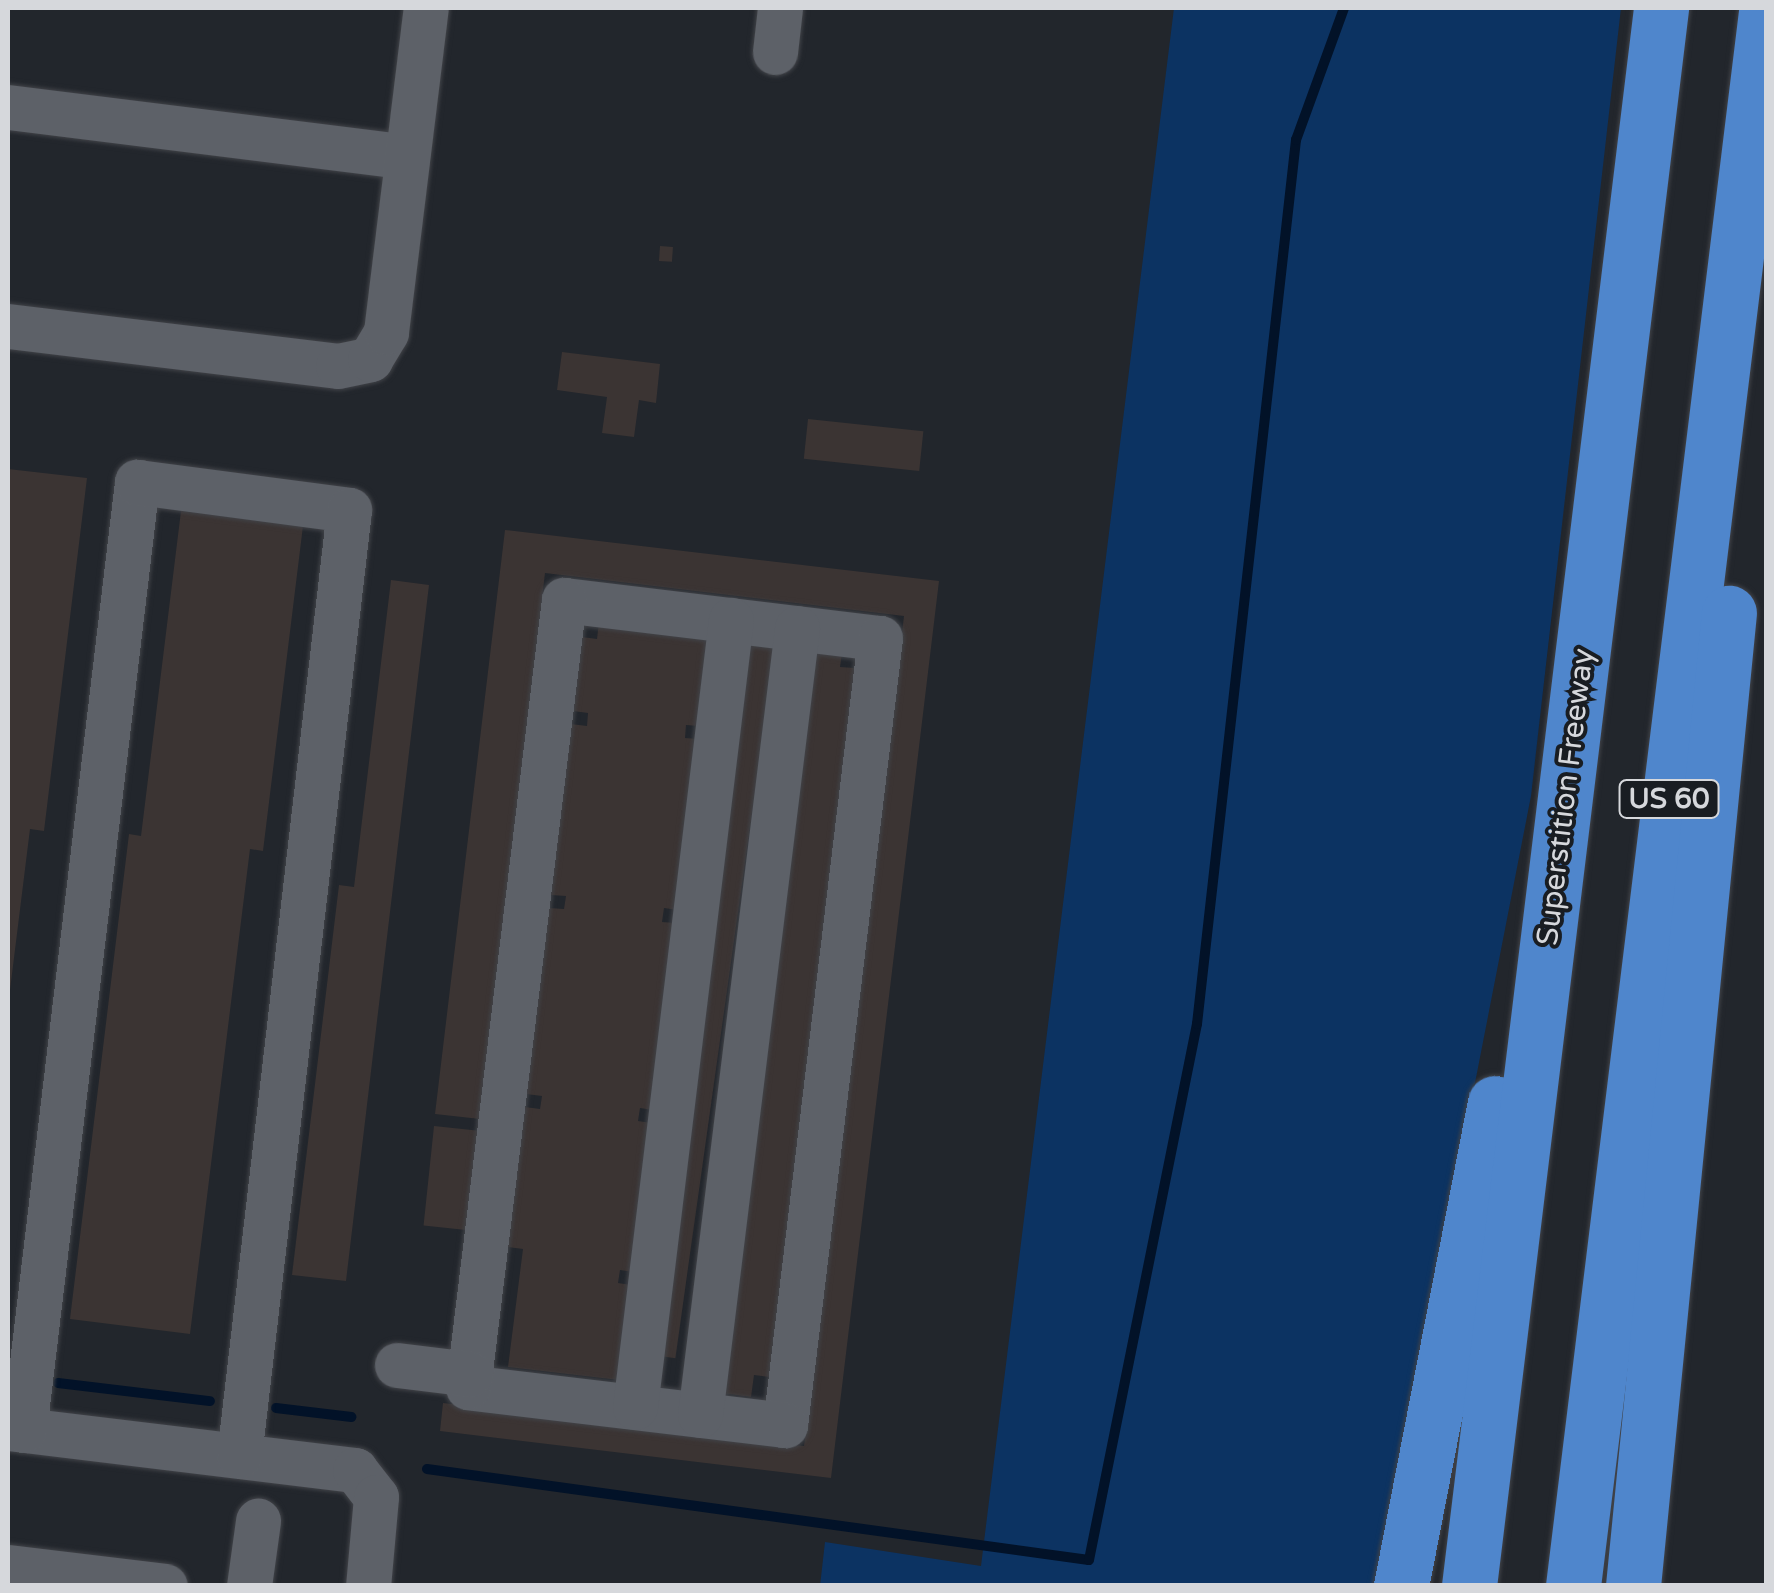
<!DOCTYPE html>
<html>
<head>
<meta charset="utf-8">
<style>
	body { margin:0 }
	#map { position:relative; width:1774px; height:1593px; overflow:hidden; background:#22262c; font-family:"Varela Round",sans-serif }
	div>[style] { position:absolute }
	.green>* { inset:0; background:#0c3362 }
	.stream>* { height:10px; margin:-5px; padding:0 5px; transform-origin:5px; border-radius:5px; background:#021228 }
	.building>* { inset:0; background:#3b3433; transform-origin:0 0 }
	.roads { filter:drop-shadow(0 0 2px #414348) drop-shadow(0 0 2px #414348) }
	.minor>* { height:45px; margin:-22.5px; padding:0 22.5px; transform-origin:22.5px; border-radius:22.5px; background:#5d6168 }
	.highway>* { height:55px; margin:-27.5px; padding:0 27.5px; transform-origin:27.5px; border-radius:27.5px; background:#4f86cc }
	span { translate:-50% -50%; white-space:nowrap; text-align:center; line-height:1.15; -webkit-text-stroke:8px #191d22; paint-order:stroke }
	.shield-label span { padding:2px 8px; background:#191d22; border:2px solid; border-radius:8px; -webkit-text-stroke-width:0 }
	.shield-label { font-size:28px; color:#d6d8dc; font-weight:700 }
	.street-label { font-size:30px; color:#d6d8dc }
	.frame { position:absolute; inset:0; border:10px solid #d6d8dc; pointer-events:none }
</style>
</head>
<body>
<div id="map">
	<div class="green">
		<i style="clip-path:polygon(1174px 8px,1621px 8px,1531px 796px,1377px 1585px,820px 1586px,825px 1542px,981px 1566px)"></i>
	</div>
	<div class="stream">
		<i style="left:58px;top:1383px;width:153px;rotate:6.8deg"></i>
		<i style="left:276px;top:1408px;width:76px;rotate:6.8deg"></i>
		<i style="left:427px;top:1469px;width:668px;rotate:7.83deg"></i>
		<i style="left:1089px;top:1560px;width:547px;rotate:-78.61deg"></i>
		<i style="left:1197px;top:1024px;width:890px;rotate:-83.61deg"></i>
		<i style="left:1296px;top:140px;width:140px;rotate:-70deg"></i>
	</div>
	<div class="building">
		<i style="left:660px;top:246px;width:13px;height:15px;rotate:4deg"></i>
		<i style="clip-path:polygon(562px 352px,660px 364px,656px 403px,639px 400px,634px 437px,602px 433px,607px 397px,557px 390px)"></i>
		<i style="left:808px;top:419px;width:116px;height:40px;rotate:6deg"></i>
		<i style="clip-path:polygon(8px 469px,87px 478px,44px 831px,30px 829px,10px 990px)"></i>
		<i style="clip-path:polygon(181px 511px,303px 526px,263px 851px,250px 849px,190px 1334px,70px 1319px,129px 834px,141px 836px)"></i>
		<i style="clip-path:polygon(505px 530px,939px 581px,831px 1478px,440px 1431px,443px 1403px,804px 1446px,904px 616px,545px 573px,480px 1119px,435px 1114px)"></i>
		<i style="clip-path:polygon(391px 580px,429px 585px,346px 1281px,292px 1275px,339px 885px,354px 887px)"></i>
		<i style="clip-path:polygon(599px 622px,710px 636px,699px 726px,686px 725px,685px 738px,698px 739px,678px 910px,664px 908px,662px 922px,675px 923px,653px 1110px,640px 1108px,638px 1121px,651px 1123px,633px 1272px,620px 1270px,618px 1283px,631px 1285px,619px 1380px,508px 1367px,523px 1249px,508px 1247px,525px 1107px,540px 1109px,542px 1096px,526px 1094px,549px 908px,564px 909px,566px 896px,551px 895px,571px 724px,587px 726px,588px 713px,573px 711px,582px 637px,597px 639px)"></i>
		<i style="left:746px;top:640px;width:30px;height:721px;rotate:8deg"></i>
		<i style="clip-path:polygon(811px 650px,842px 653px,840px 667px,855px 668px,769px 1377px,754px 1375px,751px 1397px,721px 1393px)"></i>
		<i style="left:434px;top:1126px;width:45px;height:100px;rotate:6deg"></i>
	</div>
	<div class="roads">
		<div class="minor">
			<i style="left:775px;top:52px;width:44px;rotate:-83.5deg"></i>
			<i style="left:8px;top:107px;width:402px;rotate:7.1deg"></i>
			<i style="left:8px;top:326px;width:332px;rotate:6.9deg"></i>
			<i style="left:338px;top:366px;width:33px;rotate:-12deg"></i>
			<i style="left:370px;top:359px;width:31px;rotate:-59deg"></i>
			<i style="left:386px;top:332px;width:326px;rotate:-83deg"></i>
			<i style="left:564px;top:600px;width:318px;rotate:6.9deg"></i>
			<i style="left:880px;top:638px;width:793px;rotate:96.88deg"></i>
			<i style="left:785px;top:1425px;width:319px;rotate:-173.2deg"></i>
			<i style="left:468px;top:1387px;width:793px;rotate:-83.05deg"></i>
			<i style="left:397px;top:1365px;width:74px;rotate:7deg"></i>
			<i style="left:635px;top:1407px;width:793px;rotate:-83.05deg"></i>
			<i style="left:700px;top:1415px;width:793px;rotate:-82.97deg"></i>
			<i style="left:8px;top:1428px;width:350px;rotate:6.9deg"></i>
			<i style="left:355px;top:1470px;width:34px;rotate:52deg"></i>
			<i style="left:376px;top:1497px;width:89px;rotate:95.1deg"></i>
			<i style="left:24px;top:1430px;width:955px;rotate:-83.2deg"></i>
			<i style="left:137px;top:482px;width:214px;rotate:7.5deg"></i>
			<i style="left:349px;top:510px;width:952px;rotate:96.63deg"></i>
			<i style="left:8px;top:1567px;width:158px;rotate:6.9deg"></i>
			<i style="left:249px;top:1586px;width:66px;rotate:-82.1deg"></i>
		</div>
		<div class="highway">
			<i style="left:1401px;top:1586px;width:492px;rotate:-79deg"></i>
			<i style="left:1469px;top:1586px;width:1590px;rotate:-83.06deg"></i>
			<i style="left:1573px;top:1586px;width:1586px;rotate:-83.01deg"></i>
			<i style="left:1633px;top:1586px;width:978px;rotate:-84.37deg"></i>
		</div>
	</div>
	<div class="shield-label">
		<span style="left:1669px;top:799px">US 60</span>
	</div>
	<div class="street-label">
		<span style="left:1566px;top:797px;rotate:-83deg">Superstition Freeway</span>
	</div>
	<div class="frame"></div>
</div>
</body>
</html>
